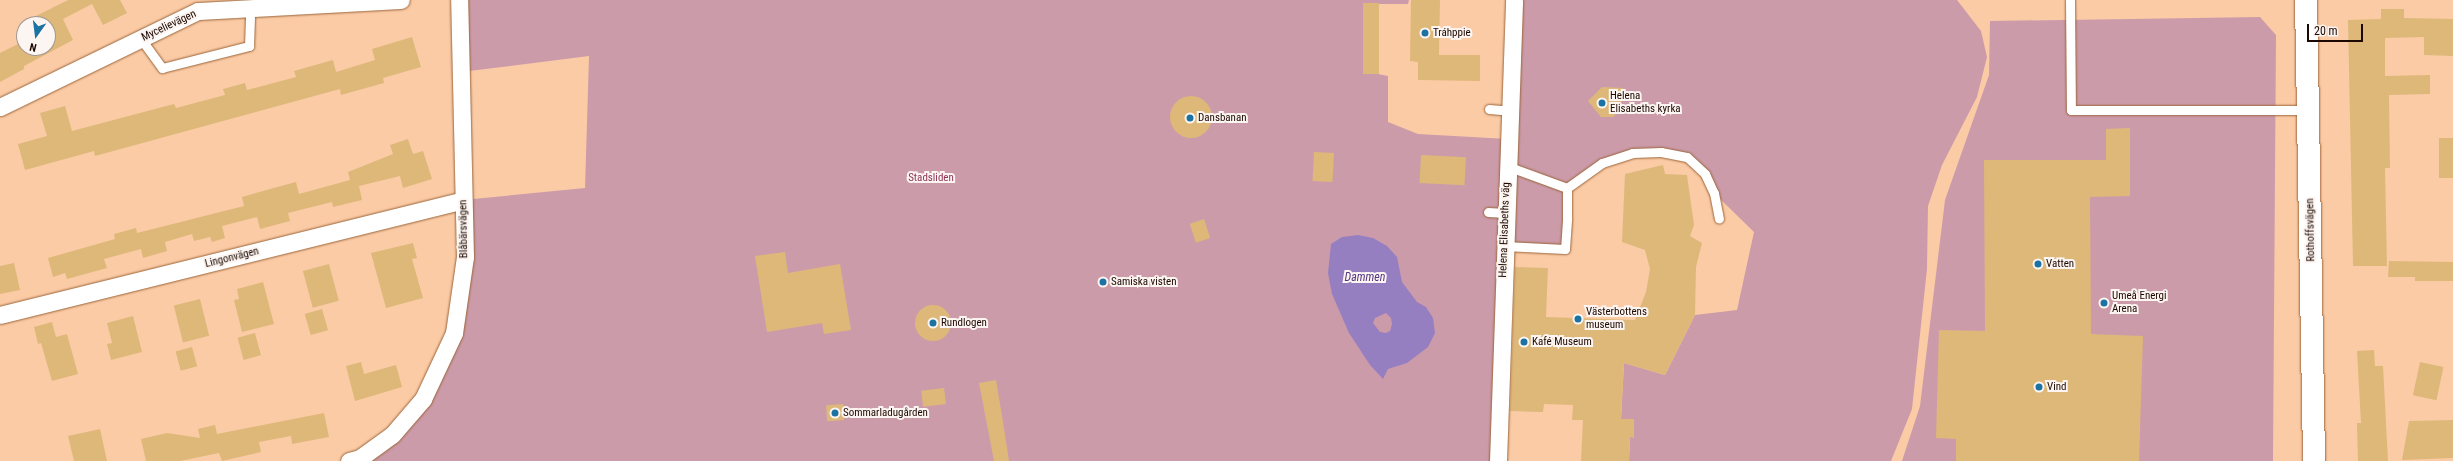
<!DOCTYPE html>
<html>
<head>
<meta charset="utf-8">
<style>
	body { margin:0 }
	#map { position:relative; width:2453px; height:461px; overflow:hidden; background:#fbcba6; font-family:"Roboto Condensed",sans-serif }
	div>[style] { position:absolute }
	.green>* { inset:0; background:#cc9baa }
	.water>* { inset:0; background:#957fc0 }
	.building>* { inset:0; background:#deb879; transform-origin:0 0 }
	.round { border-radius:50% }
	.roads { filter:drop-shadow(0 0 1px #9b6539) drop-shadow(0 0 1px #9b6539) }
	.service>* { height:9px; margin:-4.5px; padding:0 4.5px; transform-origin:4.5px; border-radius:4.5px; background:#fff }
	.minor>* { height:17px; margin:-8.5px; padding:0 8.5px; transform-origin:8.5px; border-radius:8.5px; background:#fff }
	.tertiary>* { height:22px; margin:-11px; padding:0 11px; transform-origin:11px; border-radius:11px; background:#fff }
	.dots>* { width:11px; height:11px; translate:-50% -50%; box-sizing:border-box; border:2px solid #fcf5f1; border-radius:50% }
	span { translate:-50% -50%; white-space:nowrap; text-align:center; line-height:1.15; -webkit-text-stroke:4px #fcf5f1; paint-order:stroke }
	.street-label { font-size:11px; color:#1c0800 }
	.poi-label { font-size:11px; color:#1c0800 }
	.left { translate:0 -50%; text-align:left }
	.park-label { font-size:11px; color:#8d3356 }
	.water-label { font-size:12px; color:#543584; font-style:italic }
	.north { position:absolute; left:16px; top:16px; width:40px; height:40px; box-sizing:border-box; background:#fcf5f1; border:1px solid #a29691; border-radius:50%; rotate:194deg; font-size:11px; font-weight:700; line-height:16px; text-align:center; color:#1c0800 }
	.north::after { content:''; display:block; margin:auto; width:14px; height:18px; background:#1c73a3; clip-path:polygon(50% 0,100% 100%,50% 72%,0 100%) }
	.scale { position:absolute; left:2307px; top:24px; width:56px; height:18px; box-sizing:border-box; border:2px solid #1c0800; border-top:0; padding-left:5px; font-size:12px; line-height:14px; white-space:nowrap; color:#1c0800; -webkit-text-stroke:3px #fcf5f1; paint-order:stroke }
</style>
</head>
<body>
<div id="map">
	<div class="green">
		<i style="clip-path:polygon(459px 0,1409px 0,1408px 4px,1379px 4px,1378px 74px,1388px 76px,1388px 122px,1418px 134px,1508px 139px,1514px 0,1957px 0,1981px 31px,1987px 57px,1977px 97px,1942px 165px,1928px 206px,1927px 269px,1912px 409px,1891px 461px,1629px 461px,1630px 437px,1634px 437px,1634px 419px,1621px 419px,1624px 363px,1665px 375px,1695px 315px,1737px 310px,1754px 232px,1714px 193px,1687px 157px,1660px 152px,1602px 163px,1568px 188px,1565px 249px,1504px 246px,1498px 461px,361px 461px,392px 435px,454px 333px,463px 200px,585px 188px,589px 56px,461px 72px)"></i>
		<i style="clip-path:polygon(2260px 17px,2276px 35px,2273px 461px,1902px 461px,1920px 406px,1945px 200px,1989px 75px,1990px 21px)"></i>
	</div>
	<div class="water">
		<i style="clip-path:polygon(evenodd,1358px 235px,1373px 238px,1387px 246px,1397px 257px,1402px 282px,1417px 302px,1426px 307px,1433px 318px,1435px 333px,1428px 347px,1407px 363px,1388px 369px,1383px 379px,1370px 365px,1349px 333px,1332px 294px,1328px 273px,1331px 244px,1342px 237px,1358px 235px,1386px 313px,1391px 318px,1392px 324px,1390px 331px,1386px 333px,1380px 332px,1373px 323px,1375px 318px,1386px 313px)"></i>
	</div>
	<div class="building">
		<i style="clip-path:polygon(68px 0,120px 0,127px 13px,103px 25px,92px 4px,63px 19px,73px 40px,24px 66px,24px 69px,0 82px,0 53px,24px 41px,24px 48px,48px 48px,48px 24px,24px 24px,24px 27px,22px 23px)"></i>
		<i style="clip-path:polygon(1411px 0,1440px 0,1439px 55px,1480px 55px,1480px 81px,1418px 80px,1418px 62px,1410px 61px)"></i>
		<i style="left:1363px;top:3px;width:16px;height:71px"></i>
		<i style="clip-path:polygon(2381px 9px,2404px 9px,2404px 18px,2453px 19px,2453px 56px,2424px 55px,2424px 37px,2385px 38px,2385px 76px,2430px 75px,2430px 94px,2389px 95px,2390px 168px,2385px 168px,2387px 266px,2353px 266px,2348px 20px,2381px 19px)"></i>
		<i style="clip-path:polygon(412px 37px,421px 67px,383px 78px,384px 83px,341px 95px,340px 89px,95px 156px,94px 151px,25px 170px,18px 144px,47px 136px,40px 113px,65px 106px,72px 131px,174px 104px,176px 108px,225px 95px,223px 89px,245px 83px,247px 90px,296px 77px,294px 71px,333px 60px,336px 72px,375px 60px,372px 49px)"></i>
		<i style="clip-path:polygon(1602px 87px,1623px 88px,1621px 109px,1613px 117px,1601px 117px,1588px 101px)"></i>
		<i class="round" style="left:1170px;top:96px;width:42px;height:42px"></i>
		<i style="clip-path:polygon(2130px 128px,2130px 196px,2090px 197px,2091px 334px,2143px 336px,2139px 461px,1956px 461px,1956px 439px,1936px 438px,1939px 330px,1985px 331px,1984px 160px,2106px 160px,2106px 129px)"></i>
		<i style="left:2439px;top:138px;width:14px;height:40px"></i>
		<i style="clip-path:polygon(408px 139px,413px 154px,423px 151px,432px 179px,403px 188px,400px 176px,359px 186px,362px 200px,333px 207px,332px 202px,288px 213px,290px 221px,260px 229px,257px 217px,222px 226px,225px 238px,212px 242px,210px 237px,194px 241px,192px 234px,165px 242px,167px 251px,143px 258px,141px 249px,104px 259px,107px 268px,67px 279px,65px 273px,53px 277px,48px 258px,115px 239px,114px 234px,136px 228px,137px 233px,244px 206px,242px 197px,281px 186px,296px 182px,299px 194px,350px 180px,348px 172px,393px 154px,390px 145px)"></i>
		<i style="left:1314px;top:152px;width:20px;height:29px;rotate:3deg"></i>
		<i style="left:1421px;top:155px;width:45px;height:28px;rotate:3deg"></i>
		<i style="clip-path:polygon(1663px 165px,1665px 174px,1687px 175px,1694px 225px,1690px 236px,1702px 243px,1696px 267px,1695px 315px,1665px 375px,1624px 363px,1621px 419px,1634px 419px,1634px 438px,1630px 437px,1629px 461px,1581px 461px,1583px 420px,1572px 420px,1573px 405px,1544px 404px,1543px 412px,1510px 411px,1515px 267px,1548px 268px,1546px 317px,1635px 320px,1646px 292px,1650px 269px,1645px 250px,1622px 242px,1625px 174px)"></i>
		<i style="left:1204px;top:219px;width:20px;height:15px;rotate:72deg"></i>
		<i style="clip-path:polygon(413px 243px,417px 258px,412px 259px,423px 298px,386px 308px,371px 253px)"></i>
		<i style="clip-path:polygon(785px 252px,788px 273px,840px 264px,851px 330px,824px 334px,822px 323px,767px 332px,755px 256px)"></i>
		<i style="clip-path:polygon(2389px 261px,2453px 262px,2453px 281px,2415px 281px,2415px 277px,2388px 277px)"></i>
		<i style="clip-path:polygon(14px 263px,20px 290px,0 294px,0 266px)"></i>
		<i style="left:329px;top:264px;width:38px;height:27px;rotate:75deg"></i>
		<i style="clip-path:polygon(263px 282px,274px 324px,242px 332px,234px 300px,239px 299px,237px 289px)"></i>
		<i style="left:200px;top:299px;width:38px;height:27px;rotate:76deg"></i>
		<i class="round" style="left:915px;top:305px;width:36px;height:36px"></i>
		<i style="left:322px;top:309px;width:22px;height:18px;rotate:74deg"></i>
		<i style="clip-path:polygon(133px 316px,142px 352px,111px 360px,107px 344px,112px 343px,107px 323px)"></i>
		<i style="clip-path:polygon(52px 322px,56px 337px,67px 334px,78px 374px,52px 381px,41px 343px,38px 344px,34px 327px)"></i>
		<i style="left:255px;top:333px;width:23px;height:18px;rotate:75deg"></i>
		<i style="left:192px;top:347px;width:20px;height:17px;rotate:75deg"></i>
		<i style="clip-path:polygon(2374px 350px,2375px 366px,2383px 366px,2388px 461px,2358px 461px,2357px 423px,2361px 423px,2357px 351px)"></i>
		<i style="clip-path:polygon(361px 362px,364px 374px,396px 365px,402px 387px,355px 401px,346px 366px)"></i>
		<i style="left:2420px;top:362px;width:24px;height:34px;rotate:12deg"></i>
		<i style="clip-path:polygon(996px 380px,1003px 422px,1009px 461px,994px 461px,979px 383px)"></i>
		<i style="left:944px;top:388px;width:16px;height:23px;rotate:83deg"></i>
		<i style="left:843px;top:404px;width:16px;height:17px;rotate:86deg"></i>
		<i style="clip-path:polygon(324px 413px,329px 437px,292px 444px,291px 436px,259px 442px,261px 452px,222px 461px,219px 453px,180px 461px,146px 461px,141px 439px,167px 433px,200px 438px,198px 429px,215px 425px,217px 434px)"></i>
		<i style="clip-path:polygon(2453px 420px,2453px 458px,2402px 460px,2409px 421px)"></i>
		<i style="clip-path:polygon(100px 429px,107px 461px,74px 461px,68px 436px)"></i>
	</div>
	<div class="roads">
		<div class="service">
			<i style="left:2070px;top:0;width:110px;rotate:89.5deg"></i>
			<i style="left:2071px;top:110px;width:237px"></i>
			<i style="left:141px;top:39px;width:36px;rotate:54deg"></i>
			<i style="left:162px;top:68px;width:90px;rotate:-14.2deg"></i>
			<i style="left:249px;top:46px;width:38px;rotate:-88deg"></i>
			<i style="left:1489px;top:109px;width:21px;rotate:5deg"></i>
			<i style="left:1567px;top:188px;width:43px;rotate:-35.5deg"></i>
			<i style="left:1602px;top:163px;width:32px;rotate:-18deg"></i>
			<i style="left:1632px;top:153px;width:29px;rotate:-2deg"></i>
			<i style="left:1661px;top:152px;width:26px;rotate:11deg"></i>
			<i style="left:1687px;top:157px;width:25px;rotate:43deg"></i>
			<i style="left:1705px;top:174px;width:21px;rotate:65deg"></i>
			<i style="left:1714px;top:193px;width:26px;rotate:79deg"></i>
			<i style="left:1488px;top:212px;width:17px;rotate:3deg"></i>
			<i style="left:1504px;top:246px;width:61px;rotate:2.8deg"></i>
			<i style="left:1565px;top:249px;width:31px;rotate:-86deg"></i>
			<i style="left:1567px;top:218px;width:30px;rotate:-90deg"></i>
			<i style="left:1567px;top:188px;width:64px;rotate:-159.9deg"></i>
		</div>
		<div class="minor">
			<i style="left:0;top:107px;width:220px;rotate:-25.9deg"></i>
			<i style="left:198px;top:11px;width:203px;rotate:-3.1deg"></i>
			<i style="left:0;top:315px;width:477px;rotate:-13.9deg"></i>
			<i style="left:349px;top:461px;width:11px;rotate:-15deg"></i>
			<i style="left:360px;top:458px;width:39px;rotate:-36deg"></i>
			<i style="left:392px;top:435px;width:48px;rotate:-49.3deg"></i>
			<i style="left:423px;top:399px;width:73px;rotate:-64.8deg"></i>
			<i style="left:454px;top:333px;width:77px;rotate:-81.8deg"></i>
			<i style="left:465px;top:257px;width:257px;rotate:-91.3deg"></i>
			<i style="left:1498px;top:461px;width:461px;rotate:-88deg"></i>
		</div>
		<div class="tertiary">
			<i style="left:2306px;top:0;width:461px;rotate:89deg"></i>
		</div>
	</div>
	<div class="dots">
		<i style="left:1425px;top:33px;background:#1c73a3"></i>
		<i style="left:1602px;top:103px;background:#1c73a3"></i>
		<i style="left:1190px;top:118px;background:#1c73a3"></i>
		<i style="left:2038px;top:264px;background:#1c73a3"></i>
		<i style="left:1103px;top:282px;background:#1c73a3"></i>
		<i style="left:2104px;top:303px;background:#1c73a3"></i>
		<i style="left:1578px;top:319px;background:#1c73a3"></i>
		<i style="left:933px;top:323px;background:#1c73a3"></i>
		<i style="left:1524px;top:342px;background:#1c73a3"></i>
		<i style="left:2039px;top:387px;background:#1c73a3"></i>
		<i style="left:835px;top:413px;background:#1c73a3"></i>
	</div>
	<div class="street-label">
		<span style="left:169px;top:26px;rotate:-25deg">Mycelievägen</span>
		<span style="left:464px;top:229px;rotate:-91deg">Blåbärsvägen</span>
		<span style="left:1505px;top:230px;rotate:-88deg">Helena Elisabeths väg</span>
		<span style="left:2311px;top:230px;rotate:-91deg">Rothoffsvägen</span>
		<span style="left:232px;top:258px;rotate:-14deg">Lingonvägen</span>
	</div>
	<div class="poi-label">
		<span class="left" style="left:1433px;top:33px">Tráhppie</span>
		<span class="left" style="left:1610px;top:103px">Helena<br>Elisabeths kyrka</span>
		<span class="left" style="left:1198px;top:118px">Dansbanan</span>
		<span class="left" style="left:2046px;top:264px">Vatten</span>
		<span class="left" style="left:1111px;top:282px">Samiska visten</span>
		<span class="left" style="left:2112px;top:303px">Umeå Energi<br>Arena</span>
		<span class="left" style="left:1586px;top:319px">Västerbottens<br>museum</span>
		<span class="left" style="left:941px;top:323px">Rundlogen</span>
		<span class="left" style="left:1532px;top:342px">Kafé Museum</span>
		<span class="left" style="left:2047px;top:387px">Vind</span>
		<span class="left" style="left:843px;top:413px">Sommarladugården</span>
	</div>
	<div class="park-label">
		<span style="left:931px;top:178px">Stadsliden</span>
	</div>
	<div class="water-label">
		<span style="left:1365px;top:278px">Dammen</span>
	</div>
	<div class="north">N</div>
	<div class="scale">20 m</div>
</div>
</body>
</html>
